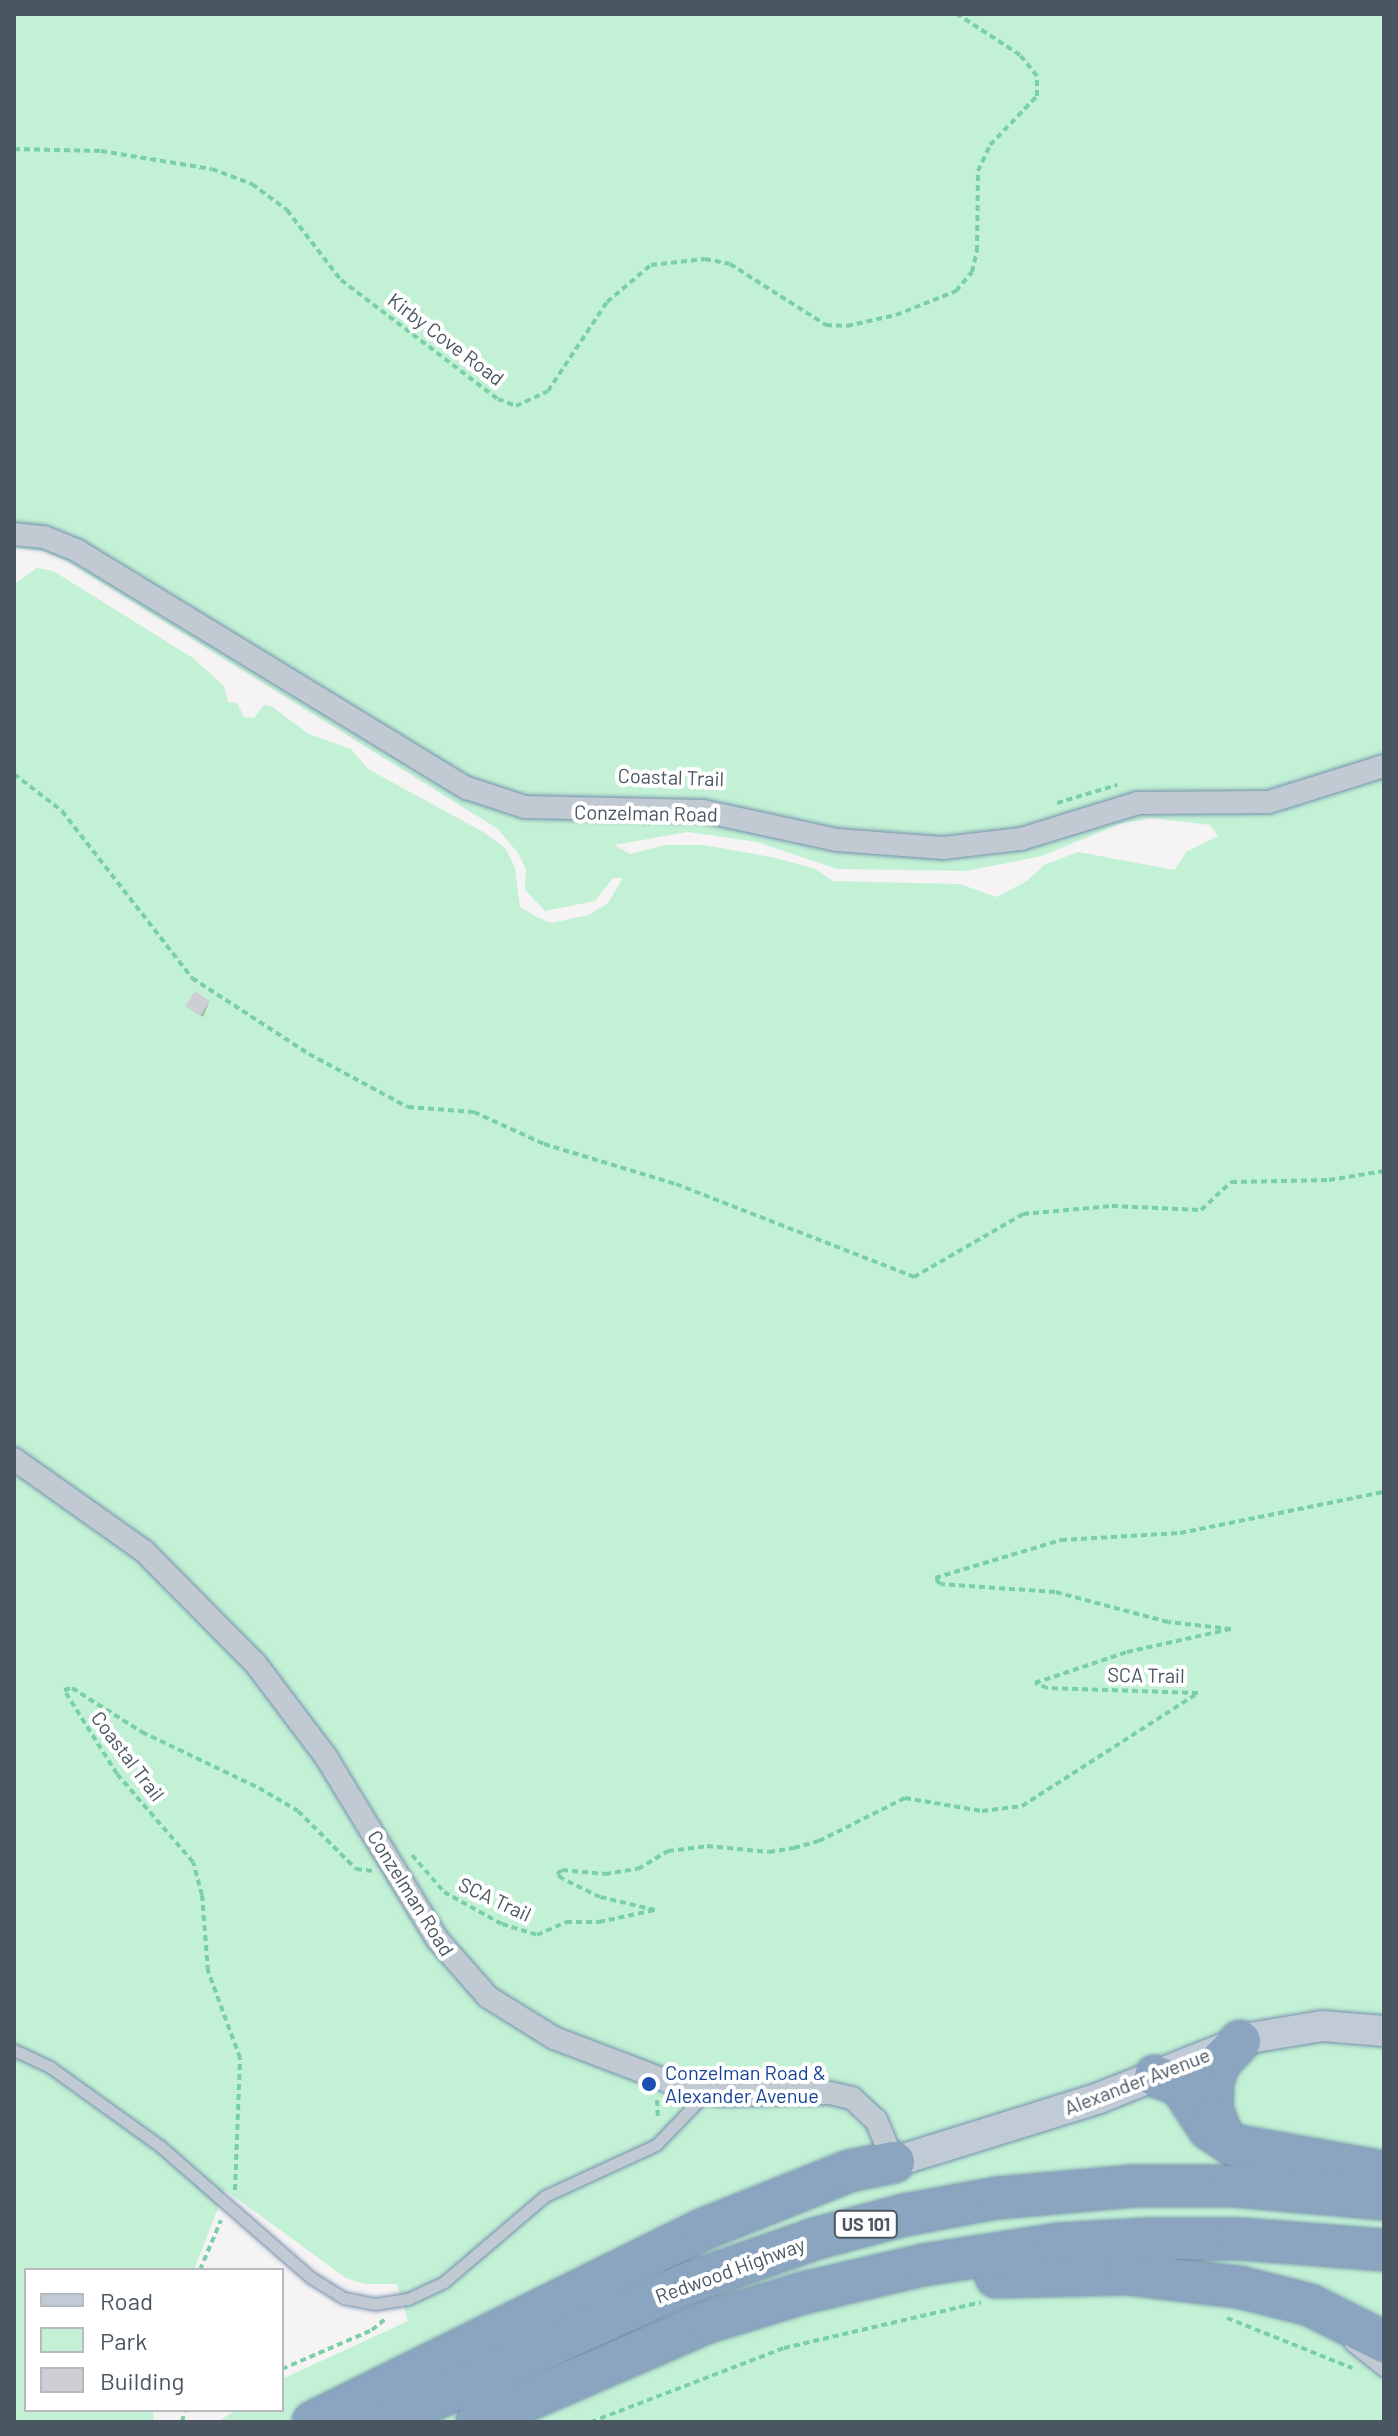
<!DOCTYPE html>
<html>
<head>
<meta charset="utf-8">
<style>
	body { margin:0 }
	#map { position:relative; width:1398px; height:2436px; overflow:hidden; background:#f5f3f3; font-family:Barlow,sans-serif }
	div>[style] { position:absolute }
	.green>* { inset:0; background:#c3f1d5 }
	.shadow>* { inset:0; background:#0003 }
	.building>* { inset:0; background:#cdcfd5; transform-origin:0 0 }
	.path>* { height:4px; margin-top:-2px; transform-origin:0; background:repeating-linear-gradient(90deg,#7ad0a6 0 6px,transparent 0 10px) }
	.roads { filter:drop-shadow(0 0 2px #7690ad) drop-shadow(0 0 2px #7690ad) }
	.lane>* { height:11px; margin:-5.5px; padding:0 5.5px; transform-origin:5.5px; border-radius:5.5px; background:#c1cad2 }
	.street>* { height:22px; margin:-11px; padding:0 11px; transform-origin:11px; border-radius:11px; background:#c1cad2 }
	.secondary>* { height:30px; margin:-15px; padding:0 15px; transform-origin:15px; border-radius:15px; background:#c1cbd6 }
	.highway>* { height:40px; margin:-20px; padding:0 20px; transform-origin:20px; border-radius:20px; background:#8ba5c1 }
	.dots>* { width:22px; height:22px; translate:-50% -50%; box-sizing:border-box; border:4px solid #fff; border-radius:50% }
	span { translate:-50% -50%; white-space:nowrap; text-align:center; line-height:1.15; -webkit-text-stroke:8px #fff; paint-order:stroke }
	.shield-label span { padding:2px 6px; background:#fff; border:2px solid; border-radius:6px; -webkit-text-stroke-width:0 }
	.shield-label { font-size:18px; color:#4a5661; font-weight:700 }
	.street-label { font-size:20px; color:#4a5661 }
	.transit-label { font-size:20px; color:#164399 }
	.left { translate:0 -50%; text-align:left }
	.frame { position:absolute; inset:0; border:16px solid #4a5661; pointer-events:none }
	.legend { position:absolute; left:24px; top:2268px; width:260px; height:144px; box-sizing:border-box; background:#fff; border:2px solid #b7bbc0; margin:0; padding:10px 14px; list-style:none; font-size:24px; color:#4a5661 }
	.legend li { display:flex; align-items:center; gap:16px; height:40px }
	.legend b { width:40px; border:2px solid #b7bbc0 }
</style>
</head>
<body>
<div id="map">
	<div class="green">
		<i style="clip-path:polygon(evenodd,14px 14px,1384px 14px,1384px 2422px,218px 2422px,235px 2410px,282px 2410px,282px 2379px,408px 2321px,397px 2284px,364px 2284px,346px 2278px,225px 2190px,194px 2270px,26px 2270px,26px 2410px,153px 2410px,154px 2422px,14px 2422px,14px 584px,37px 568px,53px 571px,193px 658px,224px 686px,228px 702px,237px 703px,244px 717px,254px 718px,264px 705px,271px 706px,309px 734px,351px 749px,368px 769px,485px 833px,506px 849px,515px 868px,520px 907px,535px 916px,551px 923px,589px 915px,608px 903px,623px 878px,613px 878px,595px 901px,545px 911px,525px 890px,526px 870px,518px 853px,498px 829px,65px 560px,43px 551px,14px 548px,14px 14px,1152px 818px,1210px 825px,1218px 836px,1186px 852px,1175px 870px,1078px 852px,1044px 865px,1027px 881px,996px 897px,960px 884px,833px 881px,815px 869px,776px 858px,704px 845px,665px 845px,630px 854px,614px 845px,688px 832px,757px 842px,837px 869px,966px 871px,1042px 856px,1119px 824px,1152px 818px)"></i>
	</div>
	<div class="shadow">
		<i style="clip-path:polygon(209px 1003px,203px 1017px,190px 1008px)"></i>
	</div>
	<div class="building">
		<i style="left:195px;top:991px;width:18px;height:18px;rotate:34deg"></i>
	</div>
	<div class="path">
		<i style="left:14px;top:149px;width:87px;rotate:1.3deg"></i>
		<i style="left:101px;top:151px;width:112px;rotate:9.2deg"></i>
		<i style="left:212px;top:169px;width:43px;rotate:20.6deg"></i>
		<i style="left:252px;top:184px;width:44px;rotate:36.6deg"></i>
		<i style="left:287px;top:210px;width:88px;rotate:52.4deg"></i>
		<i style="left:341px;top:280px;width:197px;rotate:37.2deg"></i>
		<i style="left:498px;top:399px;width:19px;rotate:21deg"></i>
		<i style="left:516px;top:406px;width:35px;rotate:-25deg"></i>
		<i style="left:548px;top:391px;width:107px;rotate:-56.5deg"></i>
		<i style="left:607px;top:302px;width:57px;rotate:-40.1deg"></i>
		<i style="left:651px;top:265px;width:54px;rotate:-6.3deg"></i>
		<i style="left:705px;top:259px;width:25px;rotate:11deg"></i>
		<i style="left:730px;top:264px;width:114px;rotate:32.4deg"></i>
		<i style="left:826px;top:325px;width:21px;rotate:3deg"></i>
		<i style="left:847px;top:326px;width:50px;rotate:-12.7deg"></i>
		<i style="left:896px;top:315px;width:65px;rotate:-21.8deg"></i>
		<i style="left:956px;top:291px;width:25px;rotate:-50deg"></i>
		<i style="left:972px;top:272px;width:22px;rotate:-77deg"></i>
		<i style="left:977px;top:251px;width:80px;rotate:-89.3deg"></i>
		<i style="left:978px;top:171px;width:29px;rotate:-65deg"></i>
		<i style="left:990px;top:145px;width:68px;rotate:-46.2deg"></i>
		<i style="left:1037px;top:96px;width:20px;rotate:-90deg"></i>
		<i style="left:1037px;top:76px;width:27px;rotate:-129deg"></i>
		<i style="left:1020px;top:55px;width:75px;rotate:-146.9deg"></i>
		<i style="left:14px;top:774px;width:61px;rotate:37.6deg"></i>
		<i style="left:62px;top:811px;width:212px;rotate:52.1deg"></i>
		<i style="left:192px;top:978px;width:140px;rotate:33deg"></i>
		<i style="left:309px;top:1054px;width:112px;rotate:28.2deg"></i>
		<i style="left:408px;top:1107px;width:66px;rotate:4.3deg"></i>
		<i style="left:474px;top:1112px;width:77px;rotate:24.6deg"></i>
		<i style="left:544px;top:1144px;width:138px;rotate:16.9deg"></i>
		<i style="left:676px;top:1184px;width:256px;rotate:21.3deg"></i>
		<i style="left:914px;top:1277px;width:126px;rotate:-30deg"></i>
		<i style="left:1023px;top:1214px;width:89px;rotate:-5.1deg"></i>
		<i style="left:1112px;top:1206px;width:89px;rotate:2.6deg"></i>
		<i style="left:1201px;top:1210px;width:41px;rotate:-43deg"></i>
		<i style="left:1231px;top:1182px;width:98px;rotate:-1.2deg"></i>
		<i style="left:1329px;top:1180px;width:56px;rotate:-9.3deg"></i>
		<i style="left:1057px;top:803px;width:63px;rotate:-16.7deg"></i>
		<i style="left:412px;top:1855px;width:49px;rotate:49.1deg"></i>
		<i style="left:444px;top:1892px;width:66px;rotate:28.9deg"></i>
		<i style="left:502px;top:1924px;width:37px;rotate:17deg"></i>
		<i style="left:537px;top:1935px;width:32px;rotate:-24deg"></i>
		<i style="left:566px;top:1922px;width:33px"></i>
		<i style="left:599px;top:1922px;width:57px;rotate:-12.1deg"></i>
		<i style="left:655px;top:1910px;width:57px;rotate:-166.7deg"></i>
		<i style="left:600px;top:1897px;width:41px;rotate:-154.1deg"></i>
		<i style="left:563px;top:1879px;width:8px;rotate:-140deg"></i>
		<i style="left:557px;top:1874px;width:6px;rotate:-39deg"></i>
		<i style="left:562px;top:1870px;width:43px;rotate:5.3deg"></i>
		<i style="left:605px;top:1874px;width:33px;rotate:-9deg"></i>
		<i style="left:638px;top:1869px;width:35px;rotate:-31deg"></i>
		<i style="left:668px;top:1851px;width:39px;rotate:-7deg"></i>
		<i style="left:707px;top:1846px;width:62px;rotate:5.5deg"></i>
		<i style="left:769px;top:1852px;width:25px;rotate:-9deg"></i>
		<i style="left:794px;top:1848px;width:26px;rotate:-16deg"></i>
		<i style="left:819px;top:1841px;width:96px;rotate:-26.6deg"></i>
		<i style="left:905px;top:1798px;width:78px;rotate:9.6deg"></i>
		<i style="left:982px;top:1811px;width:40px;rotate:-7.1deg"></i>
		<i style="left:1022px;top:1806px;width:209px;rotate:-32.7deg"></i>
		<i style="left:1198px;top:1693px;width:151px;rotate:-178.1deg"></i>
		<i style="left:1047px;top:1688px;width:13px;rotate:-157deg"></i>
		<i style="left:1035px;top:1683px;width:97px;rotate:-18.6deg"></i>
		<i style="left:1127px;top:1652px;width:107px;rotate:-12.5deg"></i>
		<i style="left:1231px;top:1629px;width:63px;rotate:-173.7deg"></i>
		<i style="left:1168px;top:1622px;width:117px;rotate:-165.1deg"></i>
		<i style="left:1055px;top:1592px;width:115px;rotate:-176deg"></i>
		<i style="left:940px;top:1584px;width:8px;rotate:-130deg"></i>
		<i style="left:935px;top:1578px;width:132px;rotate:-16.8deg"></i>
		<i style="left:1061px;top:1540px;width:119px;rotate:-3.4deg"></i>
		<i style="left:1180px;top:1533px;width:208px;rotate:-11.4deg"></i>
		<i style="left:657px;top:2100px;width:19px;rotate:87deg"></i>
		<i style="left:235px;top:2190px;width:132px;rotate:-87.8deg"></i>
		<i style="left:240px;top:2058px;width:93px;rotate:-110.2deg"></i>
		<i style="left:208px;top:1971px;width:76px;rotate:-94.5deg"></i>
		<i style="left:202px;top:1895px;width:34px;rotate:-105deg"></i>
		<i style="left:193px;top:1862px;width:116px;rotate:-130.8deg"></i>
		<i style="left:117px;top:1774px;width:99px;rotate:-122.2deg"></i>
		<i style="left:64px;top:1690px;width:8px;rotate:-14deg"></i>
		<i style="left:72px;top:1688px;width:83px;rotate:32.2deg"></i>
		<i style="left:142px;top:1732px;width:130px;rotate:25.6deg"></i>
		<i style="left:259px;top:1788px;width:45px;rotate:30.5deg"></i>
		<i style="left:298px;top:1811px;width:82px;rotate:45deg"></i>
		<i style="left:356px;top:1869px;width:17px;rotate:7deg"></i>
		<i style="left:200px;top:2270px;width:54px;rotate:-67.2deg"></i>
		<i style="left:1227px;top:2318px;width:135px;rotate:21.8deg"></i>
		<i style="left:282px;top:2369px;width:98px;rotate:-23.4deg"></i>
		<i style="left:372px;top:2330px;width:17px;rotate:-40deg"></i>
		<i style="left:182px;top:2422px;width:12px;rotate:-76deg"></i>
		<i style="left:591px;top:2422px;width:207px;rotate:-21deg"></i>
		<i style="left:784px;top:2348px;width:202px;rotate:-13.1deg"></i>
	</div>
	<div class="roads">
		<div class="lane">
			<i style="left:14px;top:2050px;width:40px;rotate:25deg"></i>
			<i style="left:50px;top:2067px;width:135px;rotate:35.7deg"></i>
			<i style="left:160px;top:2146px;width:199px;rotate:41.1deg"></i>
			<i style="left:310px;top:2277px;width:40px;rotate:32deg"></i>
			<i style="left:344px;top:2298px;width:32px;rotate:11deg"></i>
			<i style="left:375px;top:2304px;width:33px;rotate:-9deg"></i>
			<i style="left:408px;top:2299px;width:40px;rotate:-25deg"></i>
			<i style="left:444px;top:2282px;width:133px;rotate:-40.4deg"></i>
			<i style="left:545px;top:2196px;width:122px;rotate:-24.7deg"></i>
			<i style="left:656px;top:2145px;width:72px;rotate:-46.1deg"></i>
			<i style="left:1350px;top:2344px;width:43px;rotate:38.5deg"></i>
		</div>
		<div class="street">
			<i style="left:14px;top:534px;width:30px;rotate:6deg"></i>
			<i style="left:44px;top:537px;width:37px;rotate:22deg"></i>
			<i style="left:78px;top:551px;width:456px;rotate:31.4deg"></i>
			<i style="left:467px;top:788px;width:61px;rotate:18.1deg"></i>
			<i style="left:525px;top:807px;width:178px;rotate:1.3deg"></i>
			<i style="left:703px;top:811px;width:137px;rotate:12.2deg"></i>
			<i style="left:837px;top:840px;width:106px;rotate:4.3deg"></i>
			<i style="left:943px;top:848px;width:79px;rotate:-6.6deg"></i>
			<i style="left:1021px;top:839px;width:122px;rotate:-17.1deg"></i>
			<i style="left:1138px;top:803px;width:131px;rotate:-0.4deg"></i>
			<i style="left:1269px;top:802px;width:121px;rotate:-17.4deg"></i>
			<i style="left:14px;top:1459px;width:159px;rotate:35.3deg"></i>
			<i style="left:144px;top:1551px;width:158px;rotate:45.3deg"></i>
			<i style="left:255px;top:1663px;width:118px;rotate:52.9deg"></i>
			<i style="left:326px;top:1757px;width:213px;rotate:58.6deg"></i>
			<i style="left:437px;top:1939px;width:77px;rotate:48.7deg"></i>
			<i style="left:488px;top:1997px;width:78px;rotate:31.8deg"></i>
			<i style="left:554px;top:2038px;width:147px;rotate:20.8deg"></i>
			<i style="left:691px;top:2090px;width:29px;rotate:10deg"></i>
			<i style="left:720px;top:2095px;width:110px;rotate:-1deg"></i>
			<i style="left:830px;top:2093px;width:23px;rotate:13deg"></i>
			<i style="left:852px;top:2098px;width:33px;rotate:43deg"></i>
			<i style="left:876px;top:2120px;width:46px;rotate:66.8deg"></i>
		</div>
		<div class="secondary">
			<i style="left:894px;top:2162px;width:215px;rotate:-17.3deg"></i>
			<i style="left:1099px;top:2098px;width:162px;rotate:-21.7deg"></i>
			<i style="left:1250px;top:2038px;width:73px;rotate:-9.5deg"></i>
			<i style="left:1322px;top:2026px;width:62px;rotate:4.6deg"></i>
		</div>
		<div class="highway">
			<i style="left:1155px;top:2076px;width:27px;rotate:20deg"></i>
			<i style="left:1180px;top:2085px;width:53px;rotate:56.6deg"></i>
			<i style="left:1209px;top:2129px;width:29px;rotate:34deg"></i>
			<i style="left:1233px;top:2145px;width:153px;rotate:10.1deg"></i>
			<i style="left:1222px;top:2134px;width:27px;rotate:-112deg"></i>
			<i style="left:1212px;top:2109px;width:28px;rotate:-88deg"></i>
			<i style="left:1213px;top:2081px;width:20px;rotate:-70deg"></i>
			<i style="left:1220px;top:2062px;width:29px;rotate:-46deg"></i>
			<i style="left:996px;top:2277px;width:130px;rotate:-1.3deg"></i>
			<i style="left:1126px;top:2274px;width:114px;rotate:6.6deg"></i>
			<i style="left:1239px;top:2287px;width:73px;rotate:14.2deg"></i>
			<i style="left:1310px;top:2305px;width:83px;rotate:26.6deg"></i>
			<i style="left:313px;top:2422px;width:436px;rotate:-26.3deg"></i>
			<i style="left:704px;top:2229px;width:156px;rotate:-21.8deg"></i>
			<i style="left:849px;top:2171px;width:46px;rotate:-11.3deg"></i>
			<i style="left:385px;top:2422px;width:328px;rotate:-24.7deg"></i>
			<i style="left:683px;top:2285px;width:139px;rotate:-19.3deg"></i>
			<i style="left:814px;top:2239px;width:93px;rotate:-14.9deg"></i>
			<i style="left:904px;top:2215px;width:95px;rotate:-10.4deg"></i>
			<i style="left:997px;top:2198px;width:138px;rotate:-5deg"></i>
			<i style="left:1134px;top:2186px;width:101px"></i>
			<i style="left:1235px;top:2186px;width:150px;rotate:5deg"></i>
			<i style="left:477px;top:2422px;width:252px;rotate:-23.4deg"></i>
			<i style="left:708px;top:2322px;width:99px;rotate:-17deg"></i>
			<i style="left:803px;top:2293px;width:123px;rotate:-13.1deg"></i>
			<i style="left:923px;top:2265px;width:137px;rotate:-8.8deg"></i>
			<i style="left:1058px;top:2244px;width:90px;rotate:-3.2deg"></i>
			<i style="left:1148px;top:2239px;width:93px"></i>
			<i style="left:1241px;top:2239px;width:143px;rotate:4.4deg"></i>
		</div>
	</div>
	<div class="dots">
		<i style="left:649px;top:2084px;background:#1a4fb4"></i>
	</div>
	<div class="shield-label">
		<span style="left:866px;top:2224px">US 101</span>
	</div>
	<div class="street-label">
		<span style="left:446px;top:339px;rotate:37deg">Kirby Cove Road</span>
		<span style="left:671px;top:777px;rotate:2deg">Coastal Trail</span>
		<span style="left:646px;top:813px;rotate:1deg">Conzelman Road</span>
		<span style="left:1146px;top:1675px;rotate:1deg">SCA Trail</span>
		<span style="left:128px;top:1756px;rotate:53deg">Coastal Trail</span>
		<span style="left:411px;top:1893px;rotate:58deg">Conzelman Road</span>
		<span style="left:495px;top:1899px;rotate:25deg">SCA Trail</span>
		<span style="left:1137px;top:2081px;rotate:-21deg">Alexander Avenue</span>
		<span style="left:730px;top:2270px;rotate:-20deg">Redwood Highway</span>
	</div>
	<div class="transit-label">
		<span class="left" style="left:665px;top:2084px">Conzelman Road &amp;<br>Alexander Avenue</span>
	</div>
	<div class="frame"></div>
	<ul class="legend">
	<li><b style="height:10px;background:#c1cbd6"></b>Road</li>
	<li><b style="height:22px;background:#c3f1d5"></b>Park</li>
	<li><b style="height:22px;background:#cdcfd5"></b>Building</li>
	</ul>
</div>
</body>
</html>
